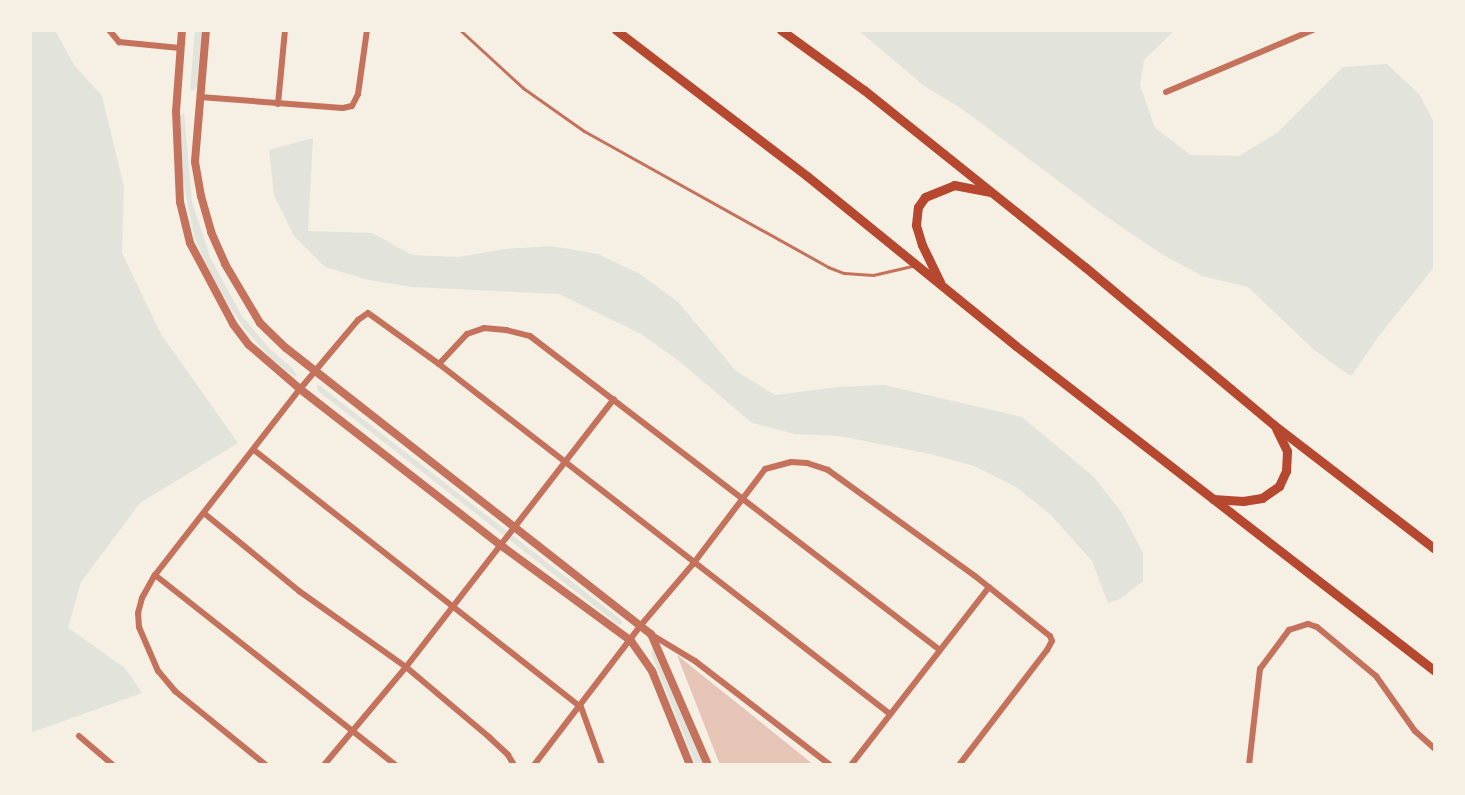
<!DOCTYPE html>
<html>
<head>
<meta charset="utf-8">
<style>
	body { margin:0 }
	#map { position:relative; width:1465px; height:795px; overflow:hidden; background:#f6efe4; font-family:Commissioner,sans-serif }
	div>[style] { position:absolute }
	.green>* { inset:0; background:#e2e4dc }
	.building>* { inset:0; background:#e6c5b7 }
	.service>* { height:3px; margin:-1.5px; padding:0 1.5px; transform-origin:1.5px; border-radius:1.5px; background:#c5725c }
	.minor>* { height:6px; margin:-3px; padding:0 3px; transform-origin:3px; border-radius:3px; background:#c5725c }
	.tertiary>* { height:8px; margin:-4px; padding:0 4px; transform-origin:4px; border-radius:4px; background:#c5725c }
	.secondary>* { height:9px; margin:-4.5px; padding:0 4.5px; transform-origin:4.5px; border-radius:4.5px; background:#b5482f }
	span { translate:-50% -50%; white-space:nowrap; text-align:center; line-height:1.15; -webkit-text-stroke:4.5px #f6efe4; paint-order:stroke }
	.frame { position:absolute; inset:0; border:32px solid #f6efe4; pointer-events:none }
</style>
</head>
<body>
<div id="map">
	<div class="green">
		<i style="clip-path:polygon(30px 30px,55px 30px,74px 65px,102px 96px,124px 187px,122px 253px,161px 334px,238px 443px,140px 503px,81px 582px,68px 628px,125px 668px,142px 693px,30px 733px)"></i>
		<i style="clip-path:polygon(195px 30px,202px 30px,197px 86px,194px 91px,190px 89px)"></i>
		<i style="clip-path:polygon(858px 30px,1175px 30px,1144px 60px,1140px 85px,1155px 128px,1191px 155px,1239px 156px,1277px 133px,1343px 67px,1387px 64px,1419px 94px,1435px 124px,1435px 266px,1378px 337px,1352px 375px,1349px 375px,1313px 349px,1248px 287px,1202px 276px,1160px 253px,1104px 215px,965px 111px,923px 85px)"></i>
		<i style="clip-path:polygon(184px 113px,192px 202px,211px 259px,242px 316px,270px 349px,292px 368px,297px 376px,295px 377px,272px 359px,243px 327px,212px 278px,194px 236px,181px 171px,180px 116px)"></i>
		<i style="clip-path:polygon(313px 138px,308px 231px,372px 233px,412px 255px,458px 257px,505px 249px,551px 246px,598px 254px,640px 274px,678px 302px,736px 371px,775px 395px,838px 387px,884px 385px,1022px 417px,1093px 476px,1122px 513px,1143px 553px,1143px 581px,1120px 599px,1108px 603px,1092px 561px,1051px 515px,1016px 487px,974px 466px,930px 454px,839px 436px,795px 434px,752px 423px,679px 361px,641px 334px,559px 294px,412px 287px,368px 280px,325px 267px,294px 236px,274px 195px,269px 150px)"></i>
		<i style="clip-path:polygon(319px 385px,620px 619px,623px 623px,619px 625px,318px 391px,317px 386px)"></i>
		<i style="clip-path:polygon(653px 647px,705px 765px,696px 765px,651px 653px)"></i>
	</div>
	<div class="building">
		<i style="clip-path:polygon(677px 655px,814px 765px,720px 765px)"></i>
	</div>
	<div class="service">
		<i style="left:460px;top:30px;width:86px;rotate:42.6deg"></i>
		<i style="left:523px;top:88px;width:75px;rotate:35.2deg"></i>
		<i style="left:584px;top:131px;width:279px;rotate:29.1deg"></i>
		<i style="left:828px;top:267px;width:17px;rotate:21deg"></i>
		<i style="left:844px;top:273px;width:29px;rotate:4deg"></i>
		<i style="left:873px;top:275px;width:40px;rotate:-13deg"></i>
	</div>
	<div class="minor">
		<i style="left:109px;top:30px;width:16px;rotate:50deg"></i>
		<i style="left:119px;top:42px;width:61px;rotate:5.6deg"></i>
		<i style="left:1166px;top:92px;width:160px;rotate:-22.9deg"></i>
		<i style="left:200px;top:97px;width:143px;rotate:4.4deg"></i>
		<i style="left:343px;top:108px;width:9px;rotate:-13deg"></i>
		<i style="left:352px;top:106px;width:13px;rotate:-63deg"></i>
		<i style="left:358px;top:94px;width:65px;rotate:-82deg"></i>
		<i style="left:278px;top:104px;width:74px;rotate:-84.6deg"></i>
		<i style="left:439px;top:364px;width:41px;rotate:-47deg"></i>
		<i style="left:467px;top:334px;width:18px;rotate:-19deg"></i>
		<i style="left:484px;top:328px;width:22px;rotate:5deg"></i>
		<i style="left:506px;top:330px;width:25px;rotate:14deg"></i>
		<i style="left:530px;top:336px;width:516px;rotate:37.45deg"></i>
		<i style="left:254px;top:450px;width:416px;rotate:38.2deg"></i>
		<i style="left:581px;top:707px;width:62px;rotate:70.1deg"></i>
		<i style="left:205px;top:514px;width:122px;rotate:39.3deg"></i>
		<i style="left:299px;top:591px;width:131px;rotate:35.4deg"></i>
		<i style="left:406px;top:667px;width:109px;rotate:40.1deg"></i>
		<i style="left:489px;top:737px;width:26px;rotate:43deg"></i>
		<i style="left:508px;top:755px;width:12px;rotate:59deg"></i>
		<i style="left:155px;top:575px;width:307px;rotate:38.3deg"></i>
		<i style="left:652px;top:635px;width:50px;rotate:31.2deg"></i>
		<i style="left:695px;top:661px;width:170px;rotate:37.6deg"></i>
		<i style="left:79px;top:736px;width:45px;rotate:40.5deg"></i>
		<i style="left:266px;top:765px;width:117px;rotate:-140.9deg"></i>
		<i style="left:175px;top:691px;width:26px;rotate:-130deg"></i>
		<i style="left:158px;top:671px;width:48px;rotate:-113.4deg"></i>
		<i style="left:139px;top:627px;width:14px;rotate:-94deg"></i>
		<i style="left:138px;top:613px;width:16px;rotate:-75deg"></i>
		<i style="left:142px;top:598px;width:26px;rotate:-61deg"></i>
		<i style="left:155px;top:575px;width:236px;rotate:-52.1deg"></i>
		<i style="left:300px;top:389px;width:90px;rotate:-50deg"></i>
		<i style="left:358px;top:320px;width:12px;rotate:-35deg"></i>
		<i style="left:368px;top:313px;width:87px;rotate:35.7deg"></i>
		<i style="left:439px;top:364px;width:571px;rotate:37.81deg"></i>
		<i style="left:324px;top:765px;width:128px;rotate:-50.1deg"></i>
		<i style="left:406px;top:667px;width:339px;rotate:-52.2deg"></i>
		<i style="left:534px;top:765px;width:176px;rotate:-52.6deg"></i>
		<i style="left:641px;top:625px;width:80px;rotate:-49.6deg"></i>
		<i style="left:693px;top:564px;width:119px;rotate:-52.8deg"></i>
		<i style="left:765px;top:469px;width:27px;rotate:-15deg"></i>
		<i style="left:791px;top:462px;width:16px;rotate:4deg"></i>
		<i style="left:807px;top:463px;width:22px;rotate:18deg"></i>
		<i style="left:828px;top:470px;width:181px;rotate:35.8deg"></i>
		<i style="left:975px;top:576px;width:96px;rotate:38.7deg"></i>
		<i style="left:1050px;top:636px;width:5px;rotate:68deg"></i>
		<i style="left:1052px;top:641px;width:10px;rotate:119deg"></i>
		<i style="left:1047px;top:650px;width:145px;rotate:127.4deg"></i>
		<i style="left:851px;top:765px;width:225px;rotate:-52.2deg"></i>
		<i style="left:1249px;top:765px;width:97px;rotate:-83.5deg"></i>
		<i style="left:1260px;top:669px;width:49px;rotate:-53.4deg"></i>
		<i style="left:1289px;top:630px;width:20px;rotate:-18deg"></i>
		<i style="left:1308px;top:624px;width:9px;rotate:18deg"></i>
		<i style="left:1317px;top:627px;width:77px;rotate:39.7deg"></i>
		<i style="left:1376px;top:676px;width:67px;rotate:54.7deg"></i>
		<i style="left:1415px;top:731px;width:27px;rotate:42deg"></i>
	</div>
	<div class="tertiary">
		<i style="left:182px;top:30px;width:81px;rotate:94.2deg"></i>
		<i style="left:176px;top:111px;width:91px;rotate:87.5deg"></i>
		<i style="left:180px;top:202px;width:42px;rotate:76.3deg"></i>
		<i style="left:190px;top:243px;width:92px;rotate:62deg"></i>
		<i style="left:233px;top:324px;width:26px;rotate:53deg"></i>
		<i style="left:249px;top:345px;width:67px;rotate:40.8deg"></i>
		<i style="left:300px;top:389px;width:252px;rotate:37.9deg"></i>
		<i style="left:499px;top:544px;width:164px;rotate:36.3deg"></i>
		<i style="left:631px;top:641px;width:37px;rotate:55deg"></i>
		<i style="left:652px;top:671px;width:101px;rotate:68deg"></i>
		<i style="left:206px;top:30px;width:132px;rotate:94.8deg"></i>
		<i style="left:195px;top:162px;width:35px;rotate:80deg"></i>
		<i style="left:201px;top:196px;width:37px;rotate:74deg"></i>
		<i style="left:211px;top:232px;width:35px;rotate:66deg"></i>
		<i style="left:225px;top:264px;width:69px;rotate:59.3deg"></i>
		<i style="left:260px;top:323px;width:36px;rotate:44deg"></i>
		<i style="left:286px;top:348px;width:464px;rotate:38.1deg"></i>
		<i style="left:651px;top:634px;width:143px;rotate:66.5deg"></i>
	</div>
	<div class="secondary">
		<i style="left:616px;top:30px;width:240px;rotate:37.4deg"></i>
		<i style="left:807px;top:176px;width:269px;rotate:39.1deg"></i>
		<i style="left:1016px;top:346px;width:530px;rotate:37.8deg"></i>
		<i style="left:781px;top:30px;width:102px;rotate:35.9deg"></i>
		<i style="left:864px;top:90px;width:283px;rotate:38.7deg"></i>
		<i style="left:1085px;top:267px;width:246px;rotate:39.9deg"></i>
		<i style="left:1274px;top:425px;width:203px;rotate:37.6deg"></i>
		<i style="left:940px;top:282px;width:41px;rotate:-115.9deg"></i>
		<i style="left:922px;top:245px;width:21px;rotate:-107deg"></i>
		<i style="left:916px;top:225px;width:18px;rotate:-84deg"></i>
		<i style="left:918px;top:207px;width:12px;rotate:-55deg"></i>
		<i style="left:925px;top:197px;width:31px;rotate:-22deg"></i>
		<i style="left:954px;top:185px;width:36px;rotate:11deg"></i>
		<i style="left:1213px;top:499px;width:30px;rotate:4deg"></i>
		<i style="left:1243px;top:501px;width:19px;rotate:-9deg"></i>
		<i style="left:1262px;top:498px;width:21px;rotate:-35deg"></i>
		<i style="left:1279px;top:486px;width:17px;rotate:-65deg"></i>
		<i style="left:1286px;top:471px;width:20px;rotate:-87deg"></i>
		<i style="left:1287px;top:451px;width:25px;rotate:-116deg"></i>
	</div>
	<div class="frame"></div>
</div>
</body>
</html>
